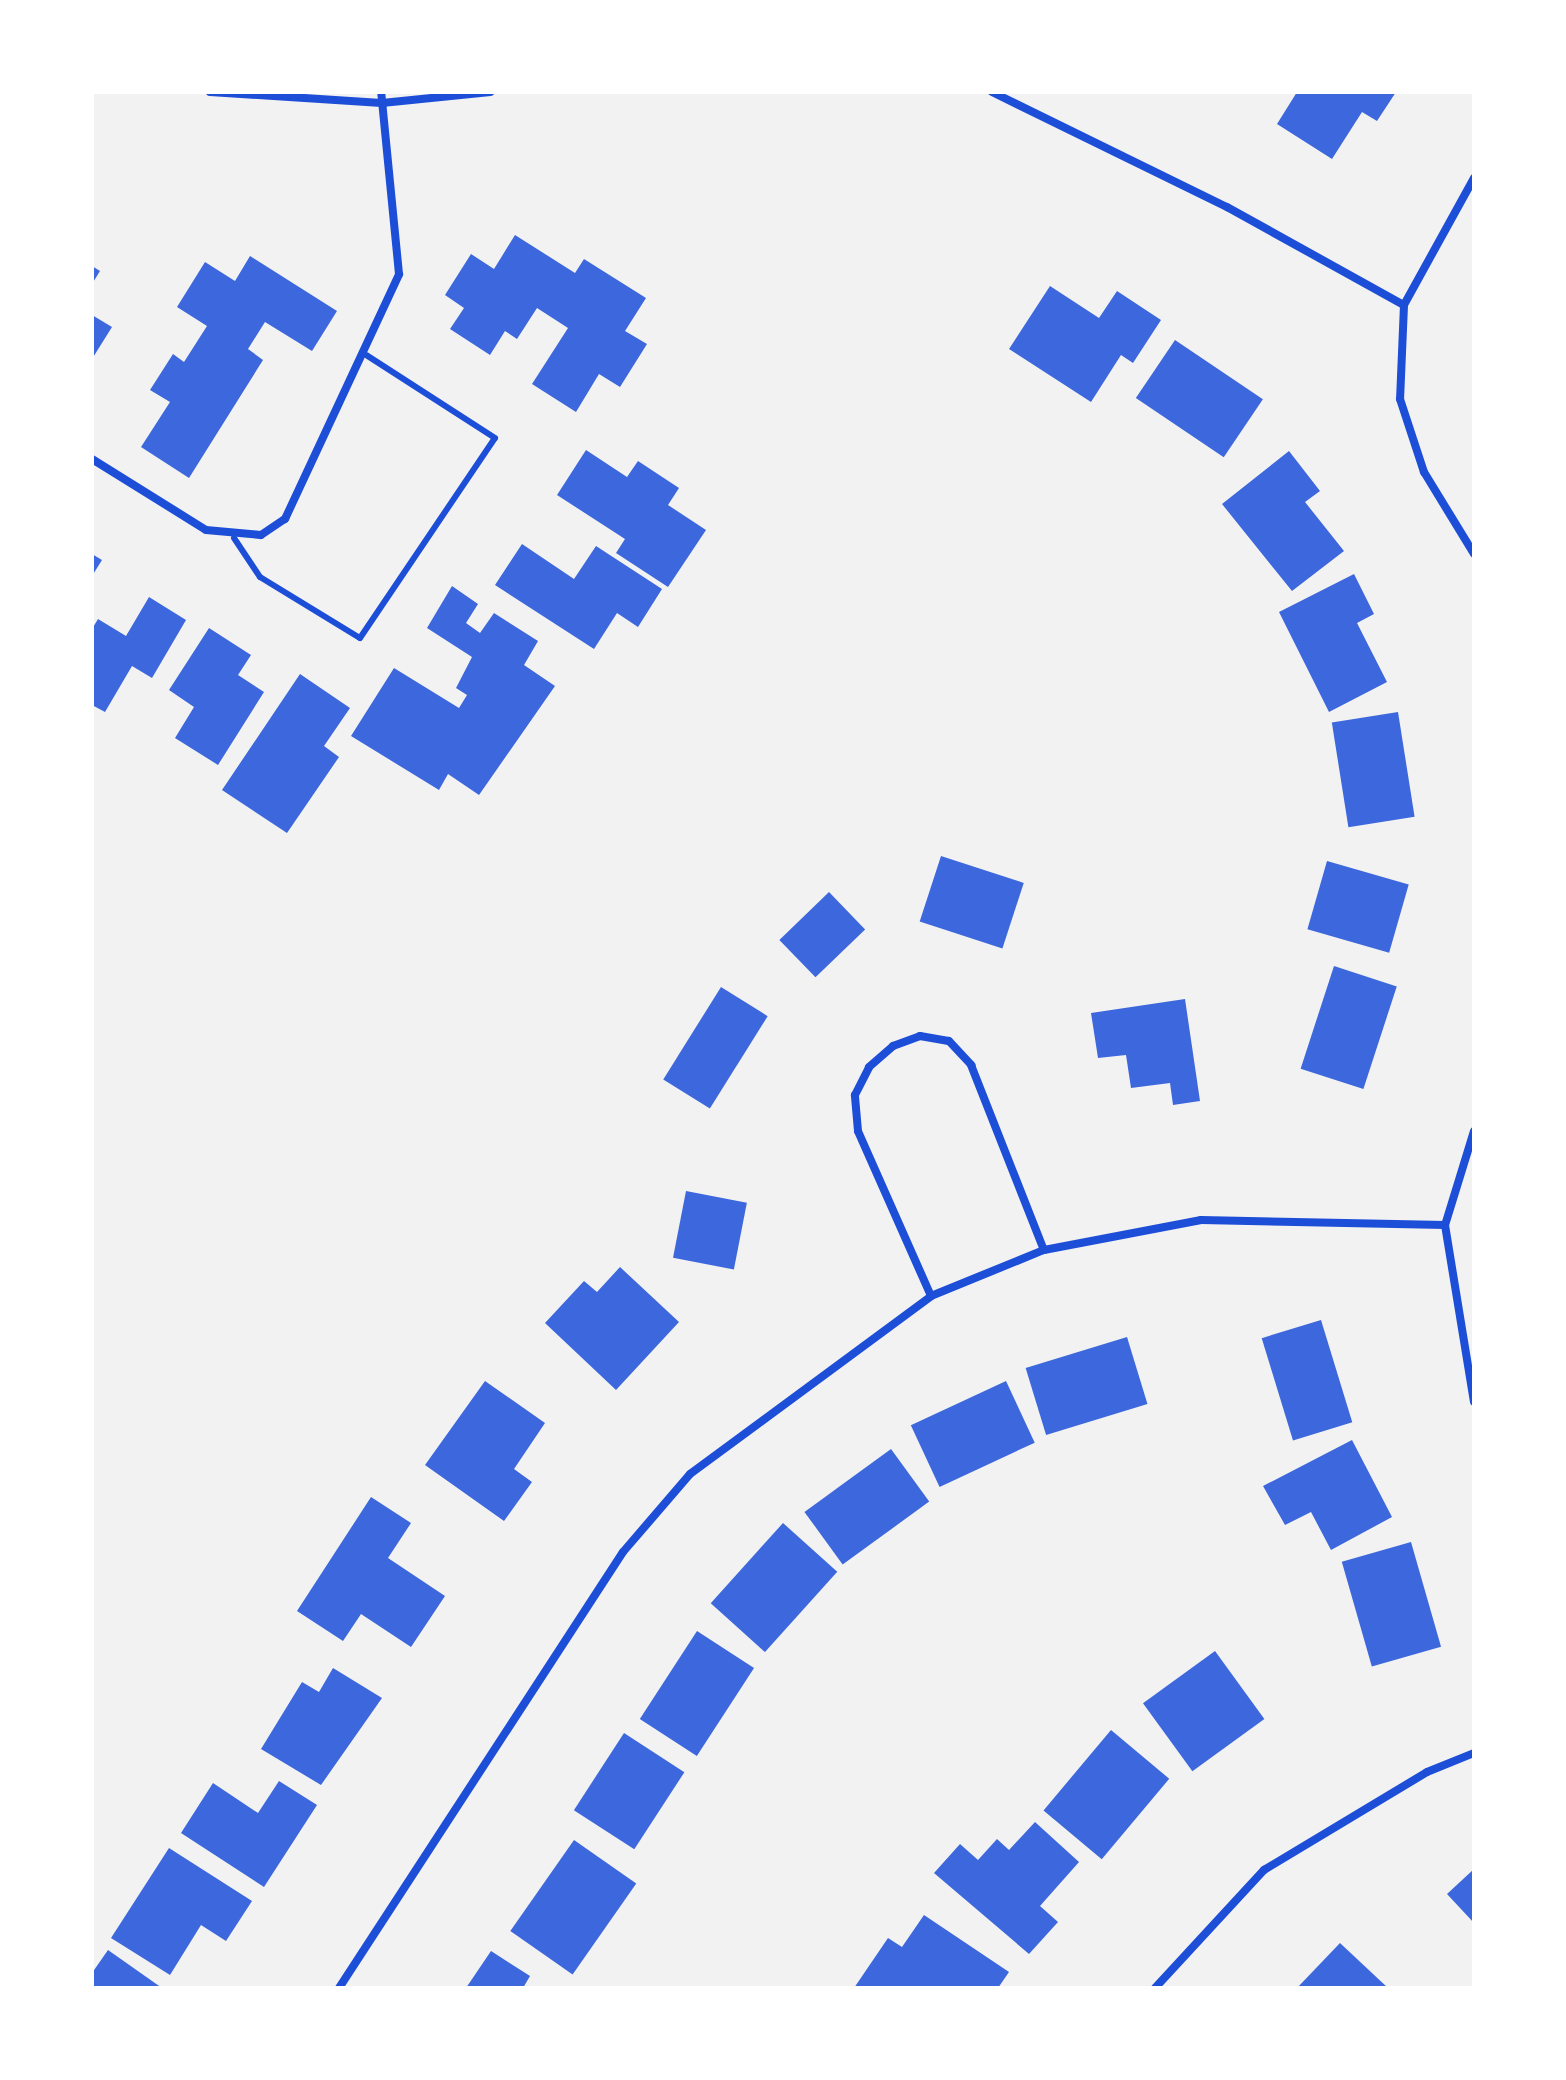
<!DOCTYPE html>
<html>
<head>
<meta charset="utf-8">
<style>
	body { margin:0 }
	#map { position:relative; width:1566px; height:2080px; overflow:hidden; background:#f2f2f2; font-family:Jost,sans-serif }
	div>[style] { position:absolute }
	.building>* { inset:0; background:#3d67dc; transform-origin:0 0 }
	.service>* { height:6px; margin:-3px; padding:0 3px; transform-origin:3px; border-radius:3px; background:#1d4ed8 }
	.minor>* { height:8px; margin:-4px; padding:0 4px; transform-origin:4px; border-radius:4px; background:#1d4ed8 }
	span { translate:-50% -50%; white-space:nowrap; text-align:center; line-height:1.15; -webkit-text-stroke:8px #fff; paint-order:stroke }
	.frame { position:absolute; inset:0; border:94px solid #fff; pointer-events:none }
</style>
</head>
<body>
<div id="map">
	<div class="building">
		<i style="clip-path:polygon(1297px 92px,1396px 92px,1377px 121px,1362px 112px,1332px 159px,1277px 124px)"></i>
		<i style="clip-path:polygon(515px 235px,575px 273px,584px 259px,646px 298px,625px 331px,647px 344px,620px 387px,599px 374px,576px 412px,532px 384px,568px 328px,537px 308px,517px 339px,505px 331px,490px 355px,450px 329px,464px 308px,445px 295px,471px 254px,494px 269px)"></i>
		<i style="clip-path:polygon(250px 256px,337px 311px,312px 351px,265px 322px,248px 349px,263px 360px,189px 478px,141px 447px,170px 402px,150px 390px,173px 354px,184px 362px,207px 326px,177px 307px,205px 262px,235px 281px)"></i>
		<i style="clip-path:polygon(92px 266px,100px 271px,92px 284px)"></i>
		<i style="clip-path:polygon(1050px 286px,1099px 318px,1117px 291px,1161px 320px,1133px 363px,1121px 355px,1091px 402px,1009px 349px)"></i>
		<i style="clip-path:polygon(92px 315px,112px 327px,92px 359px)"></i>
		<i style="left:1175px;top:340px;width:106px;height:70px;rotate:34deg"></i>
		<i style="clip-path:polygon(586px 450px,627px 477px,638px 461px,679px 488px,668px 505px,706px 530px,668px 587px,616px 553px,625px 539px,557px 495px)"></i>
		<i style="clip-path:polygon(1289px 451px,1320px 491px,1305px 502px,1344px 551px,1292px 591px,1222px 504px)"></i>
		<i style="clip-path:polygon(522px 544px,574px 579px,596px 546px,662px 589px,638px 627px,617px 613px,594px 649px,495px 585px)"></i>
		<i style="clip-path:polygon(92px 554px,102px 560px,92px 576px)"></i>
		<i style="clip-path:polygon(1354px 574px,1374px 614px,1357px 623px,1387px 682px,1329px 712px,1279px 612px)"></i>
		<i style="clip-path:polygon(452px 586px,478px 604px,466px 623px,480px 633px,494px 613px,538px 641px,524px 665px,555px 686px,479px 795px,448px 774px,439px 790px,351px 736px,394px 668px,459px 708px,467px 695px,456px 688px,472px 657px,427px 628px)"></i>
		<i style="clip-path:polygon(149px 597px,186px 620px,152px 678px,132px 666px,105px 712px,92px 705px,92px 629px,98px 619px,126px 636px)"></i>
		<i style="clip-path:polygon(209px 628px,251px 655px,238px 675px,264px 692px,218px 765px,175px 738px,194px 707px,169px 690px)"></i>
		<i style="clip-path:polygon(300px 674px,350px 708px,324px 746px,339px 757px,287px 833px,222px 790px)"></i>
		<i style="left:1398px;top:712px;width:106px;height:67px;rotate:81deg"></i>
		<i style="left:941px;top:856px;width:87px;height:69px;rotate:18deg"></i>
		<i style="left:1327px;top:861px;width:85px;height:71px;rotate:16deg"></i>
		<i style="left:829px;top:892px;width:52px;height:69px;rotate:46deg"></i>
		<i style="left:1334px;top:966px;width:66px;height:108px;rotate:18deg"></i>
		<i style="left:721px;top:987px;width:55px;height:109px;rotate:32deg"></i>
		<i style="clip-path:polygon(1185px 999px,1200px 1101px,1173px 1105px,1170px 1083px,1131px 1088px,1126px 1055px,1098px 1058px,1091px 1013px)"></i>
		<i style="left:686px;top:1191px;width:62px;height:68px;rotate:11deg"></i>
		<i style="clip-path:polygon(620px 1267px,679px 1322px,616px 1390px,545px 1323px,584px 1281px,597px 1292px)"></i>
		<i style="left:1321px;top:1320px;width:107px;height:62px;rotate:73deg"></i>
		<i style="left:1127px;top:1337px;width:70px;height:106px;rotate:73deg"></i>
		<i style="clip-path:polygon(485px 1381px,545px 1423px,514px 1469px,532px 1482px,504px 1521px,425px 1465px)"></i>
		<i style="left:1006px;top:1381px;width:68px;height:105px;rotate:65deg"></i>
		<i style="clip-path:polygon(1352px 1440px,1392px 1517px,1331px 1550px,1311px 1512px,1285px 1525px,1263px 1486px)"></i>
		<i style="left:891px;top:1449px;width:65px;height:107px;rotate:54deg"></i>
		<i style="clip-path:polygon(371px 1497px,411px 1523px,388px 1558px,445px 1596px,411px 1647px,361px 1614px,343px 1641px,297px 1611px)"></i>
		<i style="left:783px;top:1523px;width:73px;height:108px;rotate:42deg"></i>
		<i style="left:1411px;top:1542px;width:109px;height:72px;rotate:74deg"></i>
		<i style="left:697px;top:1631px;width:68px;height:105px;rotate:33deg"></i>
		<i style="left:1215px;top:1651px;width:84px;height:89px;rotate:54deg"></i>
		<i style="clip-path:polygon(333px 1668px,382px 1698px,321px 1785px,261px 1749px,302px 1682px,319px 1692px)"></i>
		<i style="left:1111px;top:1730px;width:76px;height:105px;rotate:40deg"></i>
		<i style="left:624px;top:1733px;width:72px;height:92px;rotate:33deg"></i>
		<i style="clip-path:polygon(279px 1781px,317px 1805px,264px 1887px,181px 1833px,213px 1783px,258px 1813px)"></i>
		<i style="clip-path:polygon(1035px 1822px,1079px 1862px,1040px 1906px,1058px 1922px,1029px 1954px,934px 1873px,960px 1844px,978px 1860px,997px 1839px,1009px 1850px)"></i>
		<i style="left:574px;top:1840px;width:76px;height:111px;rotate:35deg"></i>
		<i style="clip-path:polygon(169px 1848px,252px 1901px,226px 1941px,201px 1925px,170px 1975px,111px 1938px)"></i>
		<i style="clip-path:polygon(1474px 1869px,1474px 1923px,1447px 1894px)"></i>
		<i style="clip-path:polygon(924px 1915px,1009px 1972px,998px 1988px,854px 1988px,888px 1938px,902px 1947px)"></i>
		<i style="clip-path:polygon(1340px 1943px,1388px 1988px,1297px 1988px)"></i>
		<i style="clip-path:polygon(108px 1950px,162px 1988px,92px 1988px,92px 1973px)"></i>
		<i style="clip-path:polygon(491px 1951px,530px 1976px,523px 1988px,466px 1988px)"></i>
	</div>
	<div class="service">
		<i style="left:234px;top:538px;width:47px;rotate:56.3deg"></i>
		<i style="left:260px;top:577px;width:117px;rotate:31.4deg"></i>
		<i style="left:360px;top:638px;width:241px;rotate:-56deg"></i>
		<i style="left:495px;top:438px;width:153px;rotate:-147.2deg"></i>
	</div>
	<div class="minor">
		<i style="left:210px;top:92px;width:172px;rotate:3.7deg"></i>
		<i style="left:382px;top:103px;width:109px;rotate:-5.8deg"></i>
		<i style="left:992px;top:92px;width:262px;rotate:26.1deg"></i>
		<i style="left:1227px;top:207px;width:202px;rotate:29deg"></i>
		<i style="left:1474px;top:178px;width:145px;rotate:118.9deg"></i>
		<i style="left:1404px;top:305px;width:94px;rotate:92.4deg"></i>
		<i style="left:1400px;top:399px;width:77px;rotate:71.8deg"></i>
		<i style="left:1424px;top:472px;width:96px;rotate:58.6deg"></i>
		<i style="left:92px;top:459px;width:134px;rotate:31.9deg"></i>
		<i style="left:206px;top:530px;width:55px;rotate:5.2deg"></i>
		<i style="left:261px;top:535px;width:29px;rotate:-34deg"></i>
		<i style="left:285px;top:519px;width:270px;rotate:-65deg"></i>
		<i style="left:399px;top:274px;width:183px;rotate:-95.6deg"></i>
		<i style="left:1474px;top:1131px;width:98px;rotate:107.1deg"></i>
		<i style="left:1445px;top:1225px;width:179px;rotate:80.7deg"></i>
		<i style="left:931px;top:1296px;width:180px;rotate:-113.9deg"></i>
		<i style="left:858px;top:1131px;width:36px;rotate:-95deg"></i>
		<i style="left:855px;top:1095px;width:31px;rotate:-63deg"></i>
		<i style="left:869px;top:1067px;width:32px;rotate:-41deg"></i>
		<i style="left:893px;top:1046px;width:29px;rotate:-20deg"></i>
		<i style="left:920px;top:1036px;width:29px;rotate:10deg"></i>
		<i style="left:949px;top:1041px;width:33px;rotate:47deg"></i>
		<i style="left:971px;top:1065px;width:199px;rotate:68.5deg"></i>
		<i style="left:339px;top:1988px;width:520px;rotate:-56.92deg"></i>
		<i style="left:623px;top:1552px;width:103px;rotate:-49.3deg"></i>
		<i style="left:690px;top:1474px;width:300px;rotate:-36.4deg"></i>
		<i style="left:931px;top:1296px;width:122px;rotate:-22.2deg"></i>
		<i style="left:1044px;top:1250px;width:160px;rotate:-10.8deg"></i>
		<i style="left:1201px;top:1220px;width:244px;rotate:1.2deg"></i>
		<i style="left:1155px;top:1988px;width:161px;rotate:-47.3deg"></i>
		<i style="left:1264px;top:1870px;width:190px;rotate:-31deg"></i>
		<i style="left:1427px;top:1772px;width:51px;rotate:-22deg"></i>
	</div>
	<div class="frame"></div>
</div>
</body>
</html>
